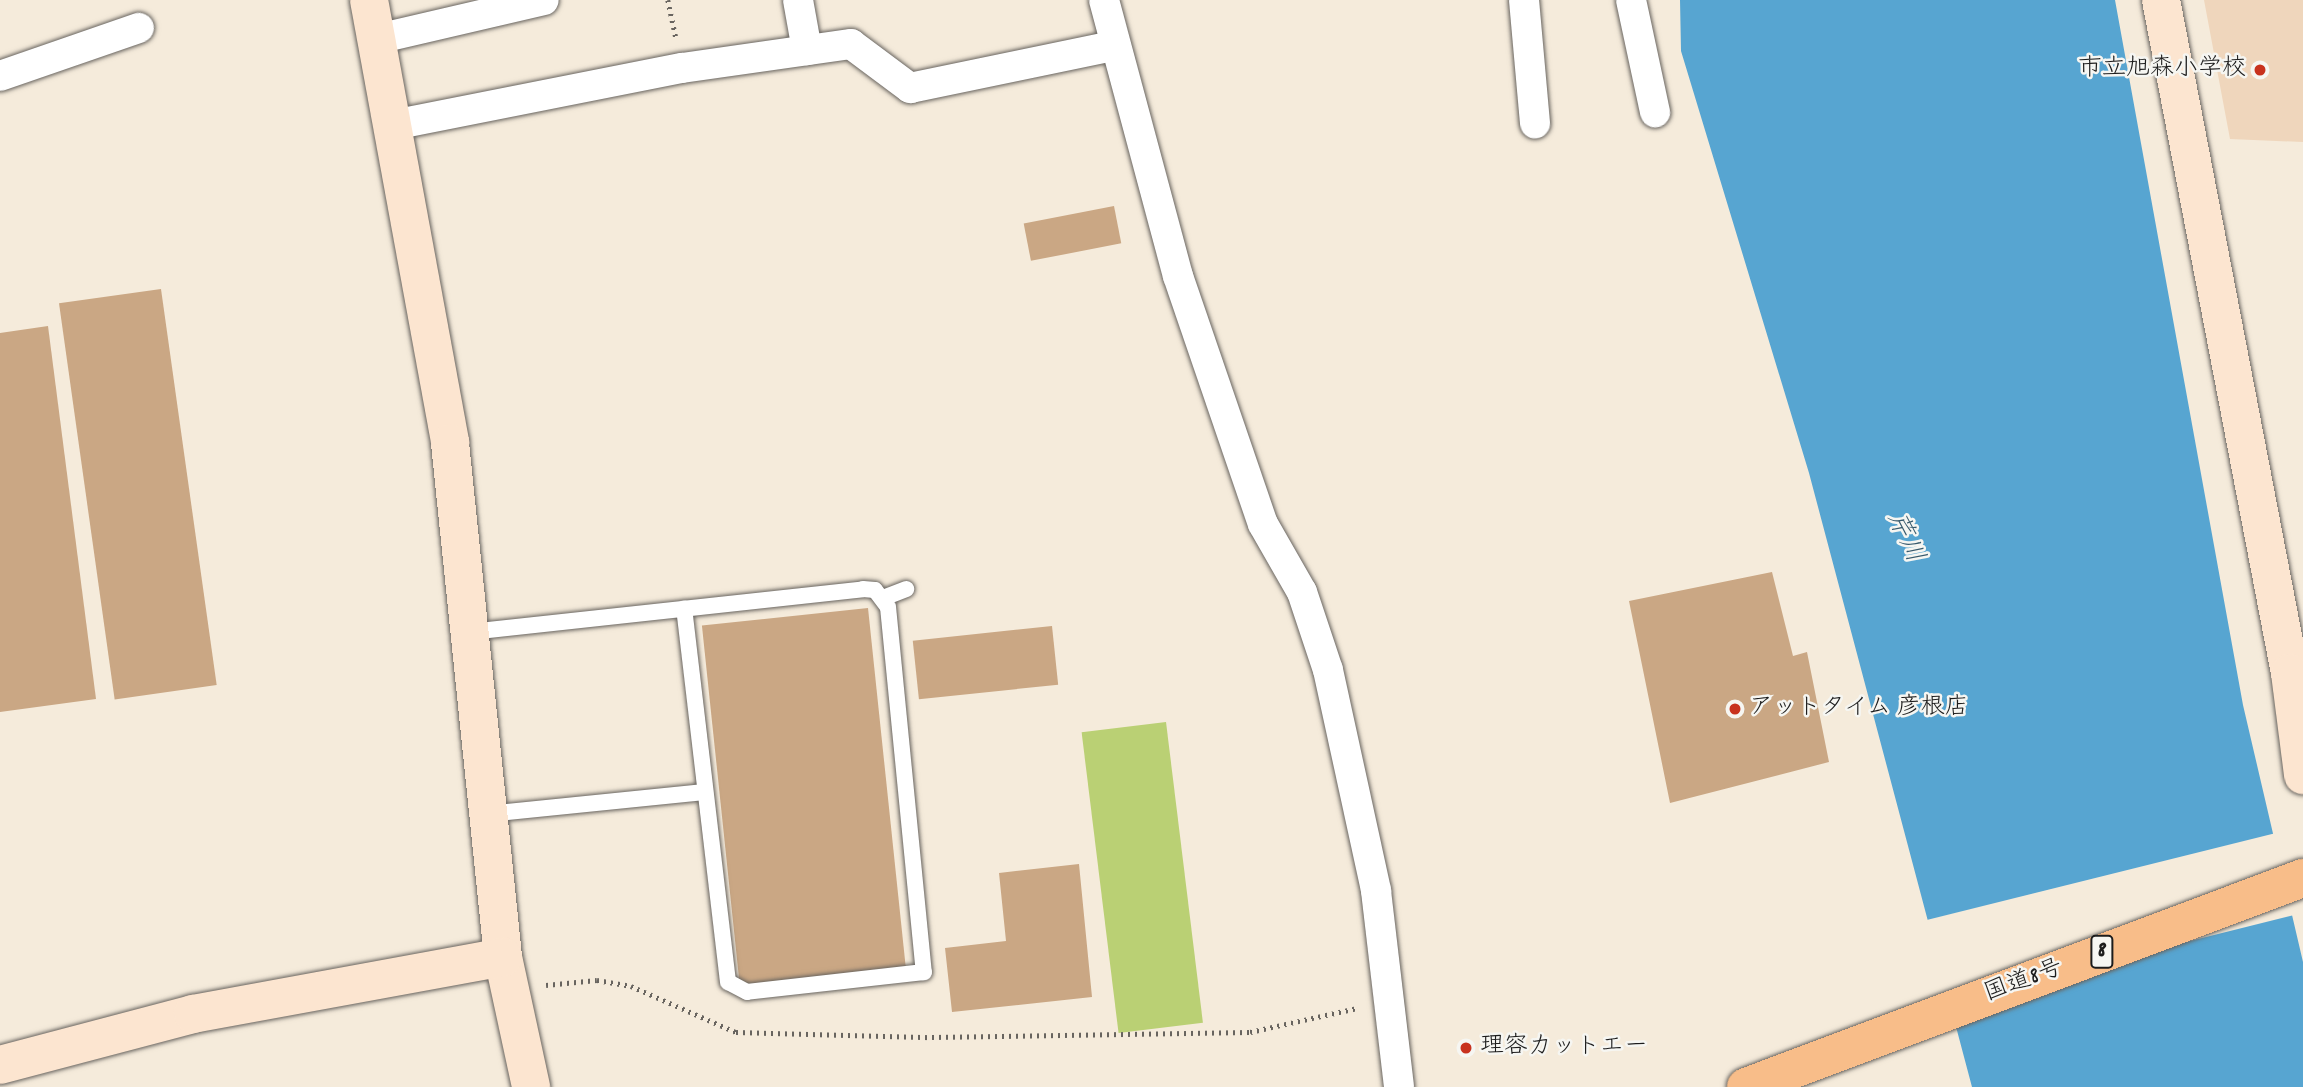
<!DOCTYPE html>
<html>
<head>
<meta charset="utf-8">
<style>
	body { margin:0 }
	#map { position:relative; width:2303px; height:1087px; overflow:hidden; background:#f5ebdb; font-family:Dekko,"Klee One",sans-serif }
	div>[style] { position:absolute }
	.built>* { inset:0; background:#efd6bc }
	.green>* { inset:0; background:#bad074; transform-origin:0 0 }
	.water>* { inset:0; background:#57a5d1 }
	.pier>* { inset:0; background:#f5ebdb; transform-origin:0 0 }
	.building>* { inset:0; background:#caa784; transform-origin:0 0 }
	.path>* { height:4.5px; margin-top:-2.25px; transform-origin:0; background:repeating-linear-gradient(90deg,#68645f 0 2px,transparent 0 7px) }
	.roads { filter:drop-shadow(0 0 2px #68645f) drop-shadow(0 0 2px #68645f) }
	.lane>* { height:16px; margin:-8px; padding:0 8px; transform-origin:8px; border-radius:8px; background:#fff }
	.street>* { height:30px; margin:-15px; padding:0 15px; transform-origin:15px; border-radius:15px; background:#fff }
	.secondary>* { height:38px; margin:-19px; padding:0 19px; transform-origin:19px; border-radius:19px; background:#fce5d0 }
	.highway>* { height:38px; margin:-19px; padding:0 19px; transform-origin:19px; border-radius:19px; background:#f8bd89 }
	.dots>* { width:19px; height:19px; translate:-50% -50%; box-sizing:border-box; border:4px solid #f6f6f2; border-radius:50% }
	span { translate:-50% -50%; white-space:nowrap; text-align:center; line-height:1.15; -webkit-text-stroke:5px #f6f6f2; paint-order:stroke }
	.shield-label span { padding:2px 5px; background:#f6f6f2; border:2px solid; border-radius:5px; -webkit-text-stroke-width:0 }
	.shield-label { font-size:23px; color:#1c1c1c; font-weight:700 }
	.poi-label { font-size:24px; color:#1c1c1c }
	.right { translate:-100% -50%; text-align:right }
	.left { translate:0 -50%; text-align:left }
	.street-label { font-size:24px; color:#1c1c1c }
	.water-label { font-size:26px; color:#375a6d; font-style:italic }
</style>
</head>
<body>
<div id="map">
	<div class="built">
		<i style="clip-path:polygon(2204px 0,2303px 0,2303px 142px,2230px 139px)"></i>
	</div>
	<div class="green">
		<i style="left:1166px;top:722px;width:303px;height:85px;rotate:83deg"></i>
	</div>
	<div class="water">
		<i style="clip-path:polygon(1680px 0,2115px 0,2243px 705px,2303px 962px,2303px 1087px,1972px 1087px,1809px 473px,1681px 51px)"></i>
	</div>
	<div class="pier">
		<i style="left:2276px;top:833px;width:84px;height:362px;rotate:76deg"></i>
	</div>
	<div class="building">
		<i style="left:1114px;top:206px;width:38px;height:92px;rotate:79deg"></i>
		<i style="left:161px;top:289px;width:400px;height:103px;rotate:82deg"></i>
		<i style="clip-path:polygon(48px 326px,96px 699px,0 712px,0 333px)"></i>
		<i style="clip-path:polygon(1772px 572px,1793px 656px,1807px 652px,1829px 762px,1670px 803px,1629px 601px)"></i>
		<i style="left:868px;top:608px;width:362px;height:167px;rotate:84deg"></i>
		<i style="left:1052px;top:626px;width:59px;height:140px;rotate:84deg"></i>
		<i style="clip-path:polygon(1079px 864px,1092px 997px,952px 1012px,945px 948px,1006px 941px,999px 873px)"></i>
	</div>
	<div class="path">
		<i style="left:668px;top:0;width:38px;rotate:78deg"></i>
		<i style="left:546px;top:985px;width:51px;rotate:-5.6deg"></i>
		<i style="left:597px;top:980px;width:35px;rotate:10deg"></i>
		<i style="left:631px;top:986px;width:115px;rotate:23.7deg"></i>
		<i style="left:736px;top:1032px;width:196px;rotate:1.5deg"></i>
		<i style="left:932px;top:1037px;width:318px;rotate:-0.9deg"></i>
		<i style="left:1250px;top:1032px;width:110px;rotate:-12.6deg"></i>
	</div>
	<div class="roads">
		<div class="lane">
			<i style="left:883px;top:598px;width:25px;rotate:-21deg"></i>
			<i style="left:470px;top:632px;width:395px;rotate:-6.2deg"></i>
			<i style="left:863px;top:589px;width:12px;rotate:5deg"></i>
			<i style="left:875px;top:590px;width:21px;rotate:53deg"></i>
			<i style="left:888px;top:607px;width:367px;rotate:84.4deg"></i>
			<i style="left:924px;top:972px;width:178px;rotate:173.6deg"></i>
			<i style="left:747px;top:992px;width:21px;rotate:-152deg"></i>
			<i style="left:728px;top:982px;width:376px;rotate:-96.7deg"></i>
			<i style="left:488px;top:814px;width:217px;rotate:-5.8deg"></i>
		</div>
		<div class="street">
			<i style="left:798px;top:0;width:51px;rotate:79.8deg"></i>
			<i style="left:1104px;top:0;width:286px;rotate:75deg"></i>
			<i style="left:1178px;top:276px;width:262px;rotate:71.1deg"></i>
			<i style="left:1263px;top:524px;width:78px;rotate:60.2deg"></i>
			<i style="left:1302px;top:592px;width:82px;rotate:71.6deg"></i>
			<i style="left:1328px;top:670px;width:226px;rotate:77.7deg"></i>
			<i style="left:1376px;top:891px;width:197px;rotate:83.3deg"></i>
			<i style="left:1524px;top:0;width:124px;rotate:84.9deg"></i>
			<i style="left:1631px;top:0;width:115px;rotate:77.9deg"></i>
			<i style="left:377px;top:39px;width:171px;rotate:-13.1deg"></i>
			<i style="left:0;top:76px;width:147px;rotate:-19.1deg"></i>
			<i style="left:393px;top:125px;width:295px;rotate:-11.2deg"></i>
			<i style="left:682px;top:68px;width:171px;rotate:-8.1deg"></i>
			<i style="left:851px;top:44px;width:74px;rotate:36.7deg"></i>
			<i style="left:910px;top:88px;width:207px;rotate:-11.7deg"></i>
		</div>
		<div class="secondary">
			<i style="left:369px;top:0;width:450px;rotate:79.6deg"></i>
			<i style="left:450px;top:443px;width:517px;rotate:84.11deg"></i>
			<i style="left:503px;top:957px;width:133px;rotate:77.8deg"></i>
			<i style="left:2161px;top:0;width:685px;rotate:79.15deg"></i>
			<i style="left:2290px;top:673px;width:103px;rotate:82.7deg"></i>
			<i style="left:0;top:1065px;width:200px;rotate:-14.8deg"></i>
			<i style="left:193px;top:1014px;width:315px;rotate:-10.4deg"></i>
		</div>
		<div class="highway">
			<i style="left:1746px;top:1087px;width:595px;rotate:-20.57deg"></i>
		</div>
	</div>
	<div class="dots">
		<i style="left:2260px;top:70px;background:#c8321e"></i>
		<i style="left:1735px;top:709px;background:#c8321e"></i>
		<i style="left:1466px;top:1048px;background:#c8321e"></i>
	</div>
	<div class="shield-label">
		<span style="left:2102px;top:952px">8</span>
	</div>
	<div class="poi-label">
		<span class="right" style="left:2246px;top:70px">市立旭森小学校</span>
		<span class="left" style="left:1749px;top:709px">アットタイム 彦根店</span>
		<span class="left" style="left:1480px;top:1048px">理容カットエー</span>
	</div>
	<div class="street-label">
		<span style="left:2024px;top:982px;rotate:-20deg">国道8号</span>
	</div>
	<div class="water-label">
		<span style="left:1904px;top:538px;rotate:65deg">芹川</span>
	</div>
</div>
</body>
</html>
